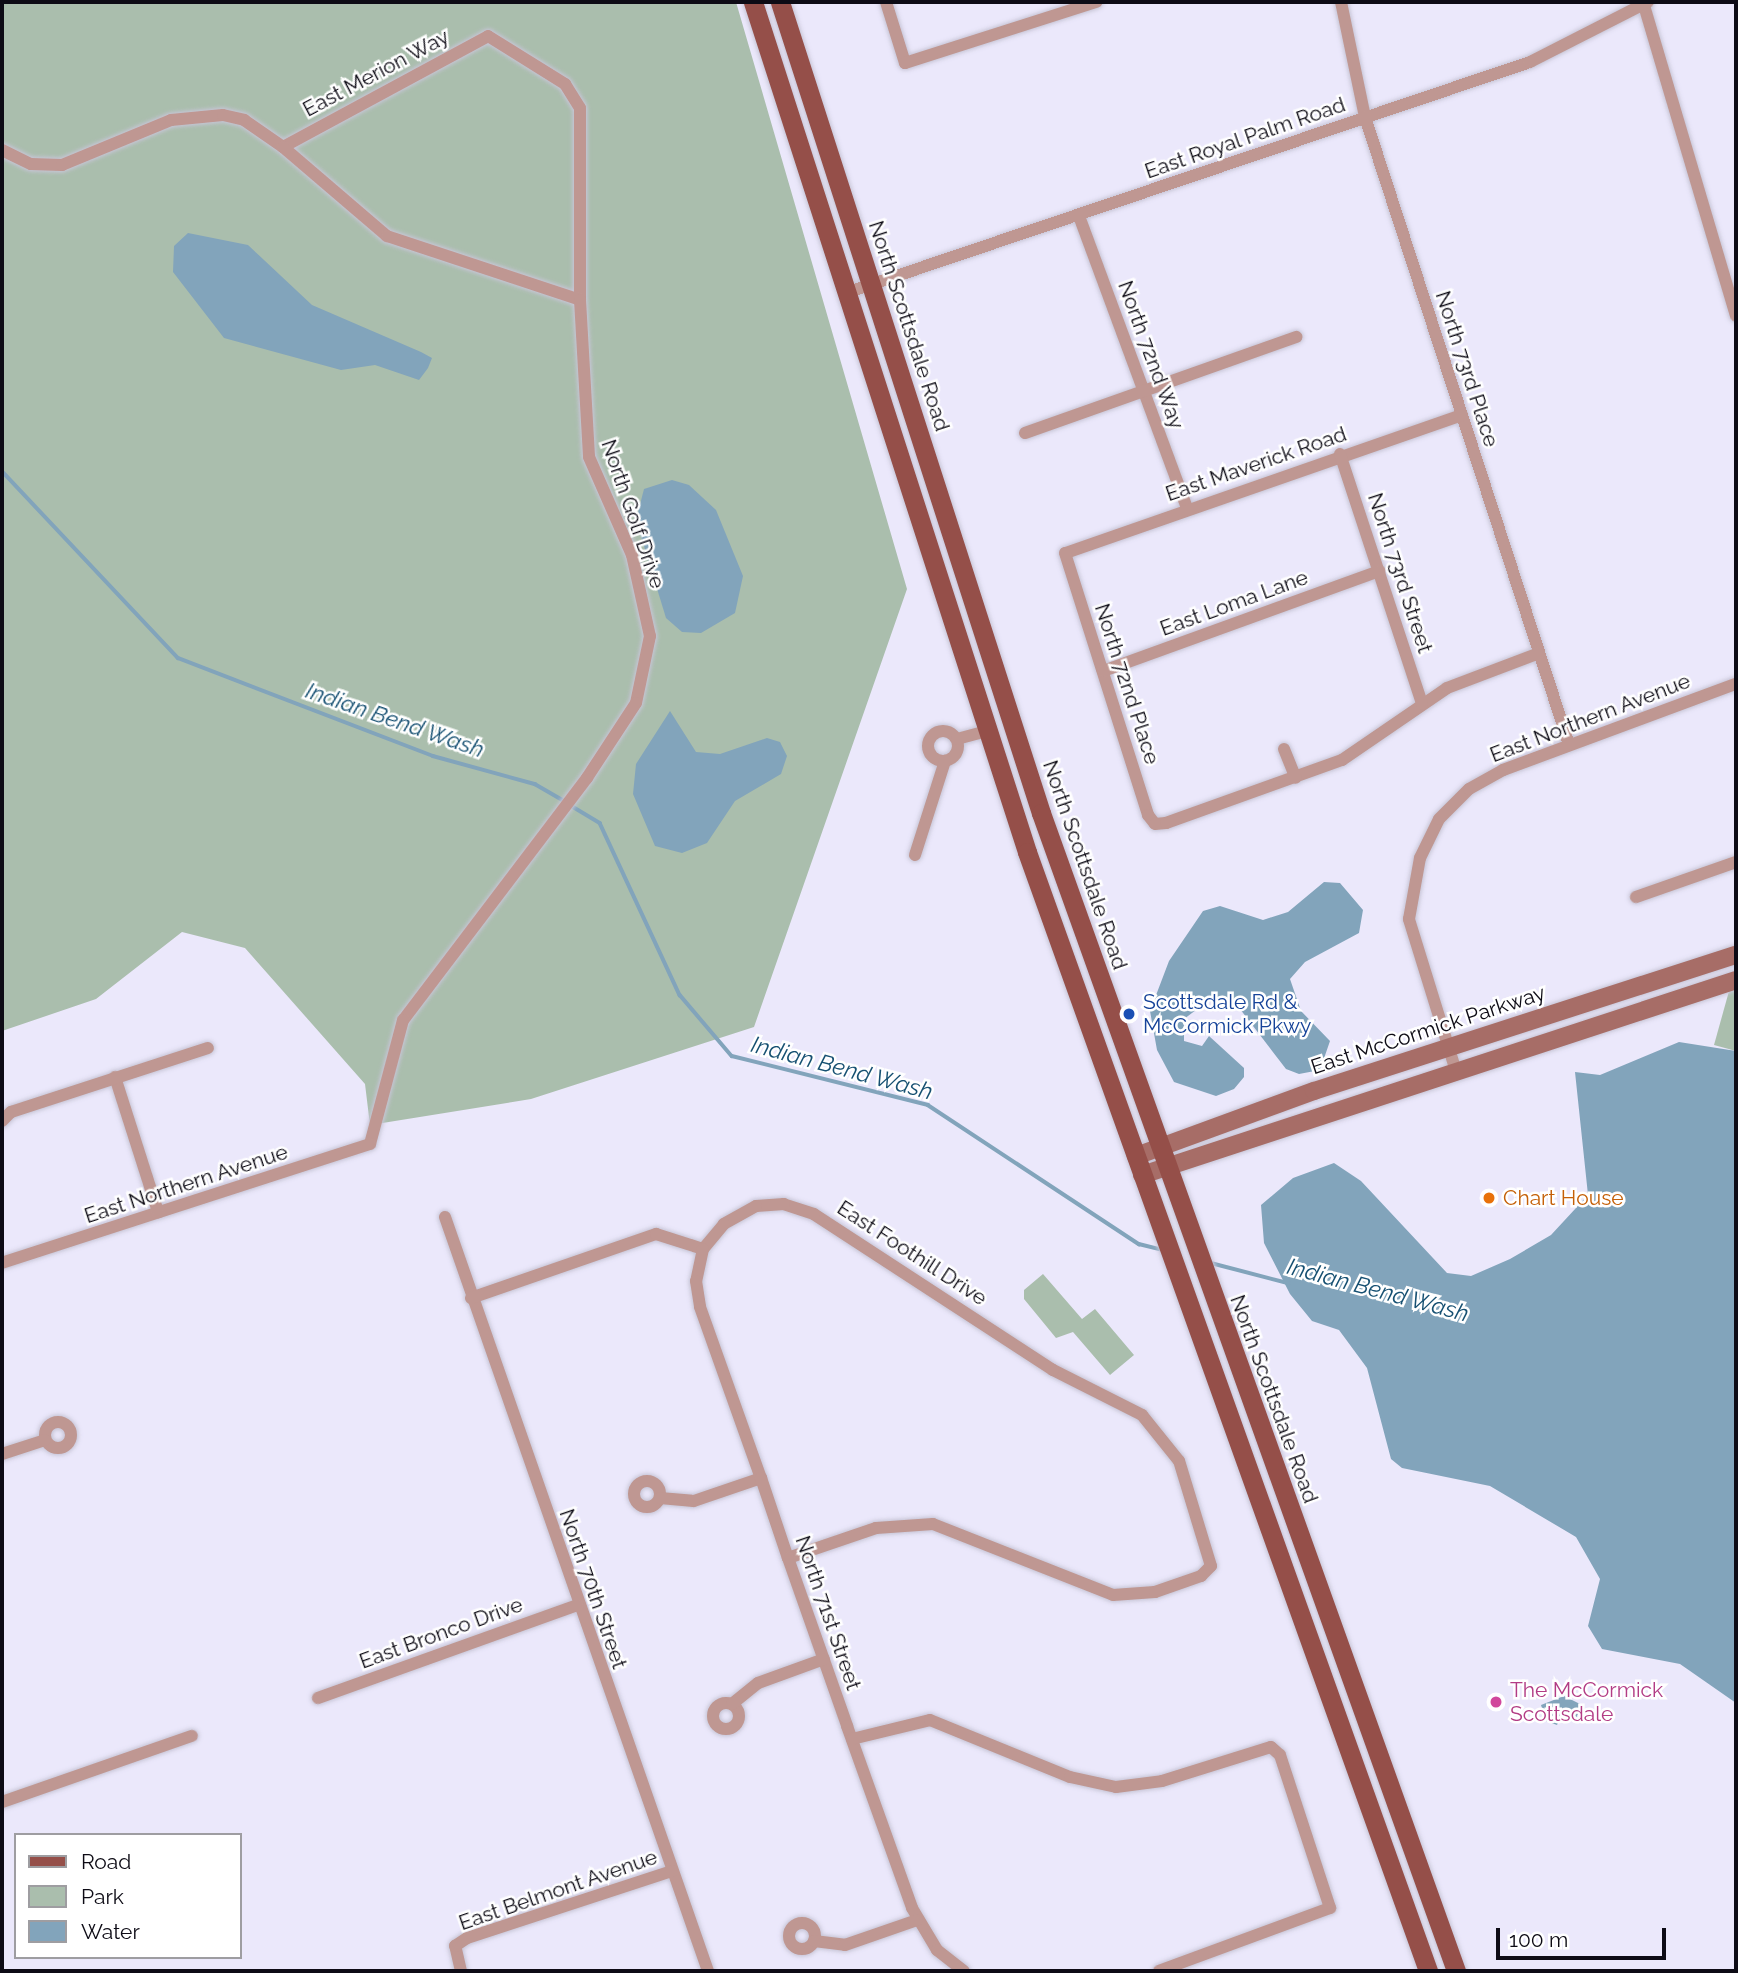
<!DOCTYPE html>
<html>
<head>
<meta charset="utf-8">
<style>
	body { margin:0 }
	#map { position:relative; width:1738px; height:1973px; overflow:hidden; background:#ebe8fb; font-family:Raleway,sans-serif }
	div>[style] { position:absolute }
	.green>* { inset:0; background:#aabead }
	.water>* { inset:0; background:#82a4bb }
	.stream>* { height:3.5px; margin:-1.75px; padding:0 1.75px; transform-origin:1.75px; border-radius:1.75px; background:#82a4bb }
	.roads { filter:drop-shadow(0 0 2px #c7c5d6) drop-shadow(0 0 2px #c7c5d6) }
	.street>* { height:12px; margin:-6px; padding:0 6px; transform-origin:6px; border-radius:6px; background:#bf9792 }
	.street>.ring { margin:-6px; padding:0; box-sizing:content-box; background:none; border:12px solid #bf9792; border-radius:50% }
	.secondary>* { height:18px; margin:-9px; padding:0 9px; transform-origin:9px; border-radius:9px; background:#a76d67 }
	.primary>* { height:19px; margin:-9.5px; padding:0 9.5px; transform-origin:9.5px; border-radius:9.5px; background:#954f49 }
	.dots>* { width:19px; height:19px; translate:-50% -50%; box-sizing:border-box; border:4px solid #fff; border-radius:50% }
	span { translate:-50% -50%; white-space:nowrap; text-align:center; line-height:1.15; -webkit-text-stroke:5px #fff; paint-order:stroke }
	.street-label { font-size:21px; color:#0d0b15 }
	.transit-label { font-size:21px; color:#164399 }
	.left { translate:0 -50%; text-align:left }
	.food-label { font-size:21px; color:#c56008 }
	.hotel-label { font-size:21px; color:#b23c85 }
	.water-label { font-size:23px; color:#165072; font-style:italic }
	.frame { position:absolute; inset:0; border:4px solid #0d0b15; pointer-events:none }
	.legend { position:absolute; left:14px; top:1833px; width:228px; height:126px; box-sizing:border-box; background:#fff; border:2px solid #9e9da1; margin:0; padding:9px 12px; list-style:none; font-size:21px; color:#0d0b15 }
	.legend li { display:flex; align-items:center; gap:14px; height:35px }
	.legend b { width:35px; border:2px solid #9e9da1 }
	.scale { position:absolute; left:1496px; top:1928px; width:170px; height:32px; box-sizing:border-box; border:4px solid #0d0b15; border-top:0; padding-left:9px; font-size:21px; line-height:24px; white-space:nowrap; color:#0d0b15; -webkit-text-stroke:5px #fff; paint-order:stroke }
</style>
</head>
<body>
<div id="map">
	<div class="green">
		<i style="clip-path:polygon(2px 2px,736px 2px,907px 589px,754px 1027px,531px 1099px,370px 1125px,365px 1084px,245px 948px,182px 932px,96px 999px,2px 1031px)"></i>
		<i style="clip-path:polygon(1736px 966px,1736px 1051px,1714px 1045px)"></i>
		<i style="clip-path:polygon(1043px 1274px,1082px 1319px,1095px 1309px,1134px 1355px,1110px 1375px,1073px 1332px,1056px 1338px,1024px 1299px,1024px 1290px)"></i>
	</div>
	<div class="water">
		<i style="clip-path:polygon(188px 233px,248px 245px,312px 305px,421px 352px,432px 358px,428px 368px,419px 380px,375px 365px,341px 370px,224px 338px,173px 272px,174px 246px)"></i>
		<i style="clip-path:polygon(672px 480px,689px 485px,716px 510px,743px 576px,735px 613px,701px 633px,682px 632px,666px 618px,636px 520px,644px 489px)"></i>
		<i style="clip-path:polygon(670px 711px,696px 752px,720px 754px,767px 738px,780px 742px,787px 756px,781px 774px,735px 801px,707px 843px,682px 853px,655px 846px,633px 794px,636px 764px)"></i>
		<i style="clip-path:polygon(1324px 882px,1340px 883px,1363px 910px,1359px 933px,1305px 962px,1290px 979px,1301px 1011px,1330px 1041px,1320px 1070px,1299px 1074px,1286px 1069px,1240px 1009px,1208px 1001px,1184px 1019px,1184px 1041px,1202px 1046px,1209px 1036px,1244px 1068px,1244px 1077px,1234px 1089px,1216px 1096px,1174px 1082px,1157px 1050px,1150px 1011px,1169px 961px,1203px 911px,1220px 906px,1263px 920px,1288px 912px)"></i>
		<i style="clip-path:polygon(1679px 1042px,1736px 1051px,1736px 1703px,1680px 1664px,1602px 1649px,1588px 1626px,1600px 1579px,1576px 1537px,1490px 1486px,1402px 1468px,1391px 1459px,1367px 1368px,1339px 1330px,1312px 1321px,1290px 1294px,1264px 1243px,1261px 1205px,1293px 1178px,1334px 1163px,1361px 1181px,1447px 1273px,1471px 1276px,1510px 1259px,1551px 1235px,1588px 1195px,1575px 1072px,1600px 1075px)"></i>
		<i style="clip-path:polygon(1564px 1696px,1582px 1705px,1576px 1718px,1563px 1712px,1557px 1725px,1546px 1721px,1541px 1705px)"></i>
	</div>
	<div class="stream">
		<i style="left:2px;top:471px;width:257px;rotate:46.7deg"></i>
		<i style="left:178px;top:658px;width:273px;rotate:21deg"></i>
		<i style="left:433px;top:756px;width:106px;rotate:15.4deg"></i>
		<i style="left:535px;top:784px;width:34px;rotate:30deg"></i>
		<i style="left:570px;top:805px;width:35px;rotate:31deg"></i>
		<i style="left:600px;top:823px;width:190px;rotate:65.1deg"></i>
		<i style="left:680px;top:995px;width:80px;rotate:49.6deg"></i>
		<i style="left:732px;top:1056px;width:202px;rotate:14deg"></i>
		<i style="left:928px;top:1105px;width:253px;rotate:33.4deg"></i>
		<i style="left:1139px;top:1244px;width:25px;rotate:14deg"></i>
		<i style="left:1211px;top:1263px;width:80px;rotate:14.6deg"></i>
	</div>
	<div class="roads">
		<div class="street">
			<i style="left:886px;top:2px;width:64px;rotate:72.7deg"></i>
			<i style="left:905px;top:63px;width:201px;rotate:-17.7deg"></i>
			<i style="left:1341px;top:2px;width:117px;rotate:78.2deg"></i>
			<i style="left:1365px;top:117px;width:659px;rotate:71.98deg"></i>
			<i style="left:1643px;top:2px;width:327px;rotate:73.5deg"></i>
			<i style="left:283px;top:147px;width:233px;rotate:-28.4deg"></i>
			<i style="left:488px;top:36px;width:91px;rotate:31.9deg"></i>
			<i style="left:565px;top:84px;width:28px;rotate:58deg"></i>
			<i style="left:580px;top:108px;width:192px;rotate:90deg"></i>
			<i style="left:2px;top:150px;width:32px;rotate:26deg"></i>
			<i style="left:31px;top:164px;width:31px;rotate:2deg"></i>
			<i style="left:62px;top:165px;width:118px;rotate:-22.4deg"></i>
			<i style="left:171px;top:120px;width:52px;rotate:-5.5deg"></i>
			<i style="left:223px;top:115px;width:22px;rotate:13deg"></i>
			<i style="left:244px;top:120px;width:47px;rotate:34.7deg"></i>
			<i style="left:283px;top:147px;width:137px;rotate:40.6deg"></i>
			<i style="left:387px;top:236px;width:203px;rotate:18.3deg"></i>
			<i style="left:580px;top:300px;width:157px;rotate:86.7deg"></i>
			<i style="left:589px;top:457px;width:107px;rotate:66.3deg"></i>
			<i style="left:632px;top:555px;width:83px;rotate:77.5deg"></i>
			<i style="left:650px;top:636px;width:68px;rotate:101.8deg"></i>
			<i style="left:636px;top:703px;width:90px;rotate:123.2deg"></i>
			<i style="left:587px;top:778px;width:304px;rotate:127.2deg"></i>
			<i style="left:403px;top:1020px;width:128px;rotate:104.9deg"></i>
			<i style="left:370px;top:1144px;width:387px;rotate:162.1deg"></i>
			<i style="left:1079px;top:216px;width:311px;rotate:69.7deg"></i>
			<i style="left:846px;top:293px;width:722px;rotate:-18.66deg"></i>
			<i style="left:1530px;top:62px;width:132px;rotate:-27deg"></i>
			<i style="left:1462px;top:415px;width:420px;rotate:160.8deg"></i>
			<i style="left:1065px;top:553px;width:275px;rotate:72.4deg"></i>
			<i style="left:1148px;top:815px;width:11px;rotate:52deg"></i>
			<i style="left:1155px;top:824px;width:11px;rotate:-5deg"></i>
			<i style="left:1166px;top:823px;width:187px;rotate:-19.7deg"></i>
			<i style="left:1342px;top:760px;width:127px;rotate:-34.4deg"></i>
			<i style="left:1447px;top:688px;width:98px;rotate:-20.8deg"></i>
			<i style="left:1025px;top:433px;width:288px;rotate:-19.5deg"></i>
			<i style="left:1340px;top:454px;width:263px;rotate:71.8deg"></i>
			<i style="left:1103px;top:671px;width:294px;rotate:-19.9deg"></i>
			<i class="ring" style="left:928px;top:731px;width:18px;height:18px"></i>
			<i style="left:957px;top:739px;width:31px;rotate:-15deg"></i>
			<i style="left:1284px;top:749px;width:31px;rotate:68deg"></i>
			<i style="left:915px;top:855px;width:99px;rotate:-72.3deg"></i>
			<i style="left:1636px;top:897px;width:106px;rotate:-19.3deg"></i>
			<i style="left:1455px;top:1068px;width:156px;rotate:-107.2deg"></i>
			<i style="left:1409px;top:919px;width:62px;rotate:-79.8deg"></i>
			<i style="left:1420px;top:858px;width:43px;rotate:-64deg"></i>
			<i style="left:1439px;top:819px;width:42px;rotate:-45deg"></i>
			<i style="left:1469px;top:789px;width:39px;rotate:-29deg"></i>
			<i style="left:1503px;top:770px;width:248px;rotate:-20.3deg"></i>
			<i style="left:115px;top:1077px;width:142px;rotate:72.3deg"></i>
			<i style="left:2px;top:1121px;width:13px;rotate:-45deg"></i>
			<i style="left:11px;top:1112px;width:207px;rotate:-18deg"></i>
			<i style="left:445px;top:1217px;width:799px;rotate:70.77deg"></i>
			<i style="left:471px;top:1298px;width:196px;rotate:-19.1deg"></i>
			<i style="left:656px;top:1234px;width:49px;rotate:17.7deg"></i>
			<i class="ring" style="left:45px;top:1422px;width:14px;height:14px"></i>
			<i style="left:2px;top:1454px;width:45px;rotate:-18deg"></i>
			<i class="ring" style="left:634px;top:1481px;width:14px;height:14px"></i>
			<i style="left:660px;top:1498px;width:34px;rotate:5deg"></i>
			<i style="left:694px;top:1501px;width:71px;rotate:-18.9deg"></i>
			<i style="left:788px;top:1558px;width:93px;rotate:-18.8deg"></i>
			<i style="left:876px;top:1528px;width:57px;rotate:-4deg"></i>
			<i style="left:933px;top:1524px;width:193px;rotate:21.5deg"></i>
			<i style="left:1113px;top:1595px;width:42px;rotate:-4.1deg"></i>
			<i style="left:1155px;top:1592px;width:49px;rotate:-19.2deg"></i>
			<i style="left:1201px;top:1576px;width:14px;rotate:-45deg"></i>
			<i style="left:1211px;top:1566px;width:110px;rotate:-106.9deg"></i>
			<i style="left:1179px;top:1461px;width:59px;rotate:-128.8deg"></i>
			<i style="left:1142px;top:1415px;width:100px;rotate:-153.2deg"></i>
			<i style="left:1053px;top:1370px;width:285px;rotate:-146.9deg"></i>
			<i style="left:814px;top:1214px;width:32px;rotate:-162deg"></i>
			<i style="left:784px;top:1204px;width:28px;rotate:176deg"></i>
			<i style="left:756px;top:1206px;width:37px;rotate:151deg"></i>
			<i style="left:724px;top:1224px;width:33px;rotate:130deg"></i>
			<i style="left:703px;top:1249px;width:33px;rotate:102deg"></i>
			<i style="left:696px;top:1281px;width:26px;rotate:81deg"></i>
			<i style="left:700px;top:1307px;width:182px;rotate:70.4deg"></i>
			<i style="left:761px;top:1478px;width:84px;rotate:71.4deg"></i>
			<i style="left:788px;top:1558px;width:178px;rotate:70.6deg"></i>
			<i style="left:847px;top:1726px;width:193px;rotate:70.3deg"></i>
			<i style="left:912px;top:1908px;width:49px;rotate:59.2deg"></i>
			<i style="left:937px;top:1950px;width:34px;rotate:38deg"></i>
			<i style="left:318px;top:1698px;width:276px;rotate:-19.7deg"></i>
			<i class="ring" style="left:713px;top:1703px;width:14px;height:14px"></i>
			<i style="left:732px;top:1704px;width:33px;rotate:-39deg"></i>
			<i style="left:758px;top:1683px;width:70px;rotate:-20deg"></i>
			<i style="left:852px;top:1739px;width:80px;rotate:-13.7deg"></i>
			<i style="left:930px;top:1720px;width:151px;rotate:22.2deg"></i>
			<i style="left:1070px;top:1777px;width:47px;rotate:12.3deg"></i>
			<i style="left:1116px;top:1787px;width:46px;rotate:-7.4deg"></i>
			<i style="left:1162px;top:1781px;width:114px;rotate:-17.3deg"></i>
			<i style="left:1271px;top:1747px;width:12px;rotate:42deg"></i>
			<i style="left:1280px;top:1755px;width:161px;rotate:71.9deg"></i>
			<i style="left:1330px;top:1908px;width:182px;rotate:159.8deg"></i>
			<i style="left:2px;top:1802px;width:201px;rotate:-19.2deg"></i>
			<i class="ring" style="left:789px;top:1923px;width:14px;height:14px"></i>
			<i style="left:814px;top:1941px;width:31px;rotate:7deg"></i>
			<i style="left:845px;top:1945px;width:76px;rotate:-19.1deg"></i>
			<i style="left:461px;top:1971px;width:26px;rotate:-103deg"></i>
			<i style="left:455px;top:1946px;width:14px;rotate:-34deg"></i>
			<i style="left:467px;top:1938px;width:216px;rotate:-18.1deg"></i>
		</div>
		<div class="secondary">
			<i style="left:1136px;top:1156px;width:189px;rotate:-20.1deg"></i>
			<i style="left:1314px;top:1091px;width:443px;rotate:-17.9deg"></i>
			<i style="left:1142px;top:1175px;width:625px;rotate:-18.17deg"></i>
		</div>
		<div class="primary">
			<i style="left:753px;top:2px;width:893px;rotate:72.13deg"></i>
			<i style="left:1027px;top:852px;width:1189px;rotate:70.28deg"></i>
			<i style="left:780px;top:2px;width:852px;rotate:72.16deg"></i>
			<i style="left:1041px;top:813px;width:1230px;rotate:70.28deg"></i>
		</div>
	</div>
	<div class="dots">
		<i style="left:1129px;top:1014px;background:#1a4fb4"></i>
		<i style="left:1489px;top:1198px;background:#e8710a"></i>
		<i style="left:1496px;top:1702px;background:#d1479c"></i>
	</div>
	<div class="street-label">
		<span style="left:376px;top:73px;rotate:-28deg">East Merion Way</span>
		<span style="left:1245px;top:138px;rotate:-19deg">East Royal Palm Road</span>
		<span style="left:909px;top:326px;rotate:72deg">North Scottsdale Road</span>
		<span style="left:1151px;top:355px;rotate:70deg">North 72nd Way</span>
		<span style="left:1467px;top:369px;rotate:72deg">North 73rd Place</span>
		<span style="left:1256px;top:464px;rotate:-19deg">East Maverick Road</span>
		<span style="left:633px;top:514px;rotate:71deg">North Golf Drive</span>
		<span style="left:1400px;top:573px;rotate:72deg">North 73rd Street</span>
		<span style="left:1234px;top:603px;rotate:-20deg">East Loma Lane</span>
		<span style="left:1127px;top:684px;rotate:72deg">North 72nd Place</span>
		<span style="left:1590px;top:718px;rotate:-21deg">East Northern Avenue</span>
		<span style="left:1085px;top:865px;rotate:71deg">North Scottsdale Road</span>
		<span style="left:1428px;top:1030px;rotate:-18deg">East McCormick Parkway</span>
		<span style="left:186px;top:1184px;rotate:-18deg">East Northern Avenue</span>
		<span style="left:912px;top:1253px;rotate:33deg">East Foothill Drive</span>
		<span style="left:1274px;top:1399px;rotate:70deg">North Scottsdale Road</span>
		<span style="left:593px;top:1589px;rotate:71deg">North 70th Street</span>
		<span style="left:828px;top:1613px;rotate:71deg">North 71st Street</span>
		<span style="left:441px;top:1633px;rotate:-20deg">East Bronco Drive</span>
		<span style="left:558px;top:1890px;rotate:-19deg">East Belmont Avenue</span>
	</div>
	<div class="transit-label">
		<span class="left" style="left:1143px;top:1014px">Scottsdale Rd &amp;<br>McCormick Pkwy</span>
	</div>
	<div class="food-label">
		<span class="left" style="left:1503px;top:1198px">Chart House</span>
	</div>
	<div class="hotel-label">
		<span class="left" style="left:1510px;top:1702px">The McCormick<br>Scottsdale</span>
	</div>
	<div class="water-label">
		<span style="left:395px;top:720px;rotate:19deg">Indian Bend Wash</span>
		<span style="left:842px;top:1068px;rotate:15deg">Indian Bend Wash</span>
		<span style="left:1378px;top:1290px;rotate:15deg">Indian Bend Wash</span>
	</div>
	<div class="frame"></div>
	<ul class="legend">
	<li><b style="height:9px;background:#954f49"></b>Road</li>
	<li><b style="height:19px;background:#aabead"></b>Park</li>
	<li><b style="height:19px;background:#82a4bb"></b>Water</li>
	</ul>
	<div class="scale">100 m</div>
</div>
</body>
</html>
